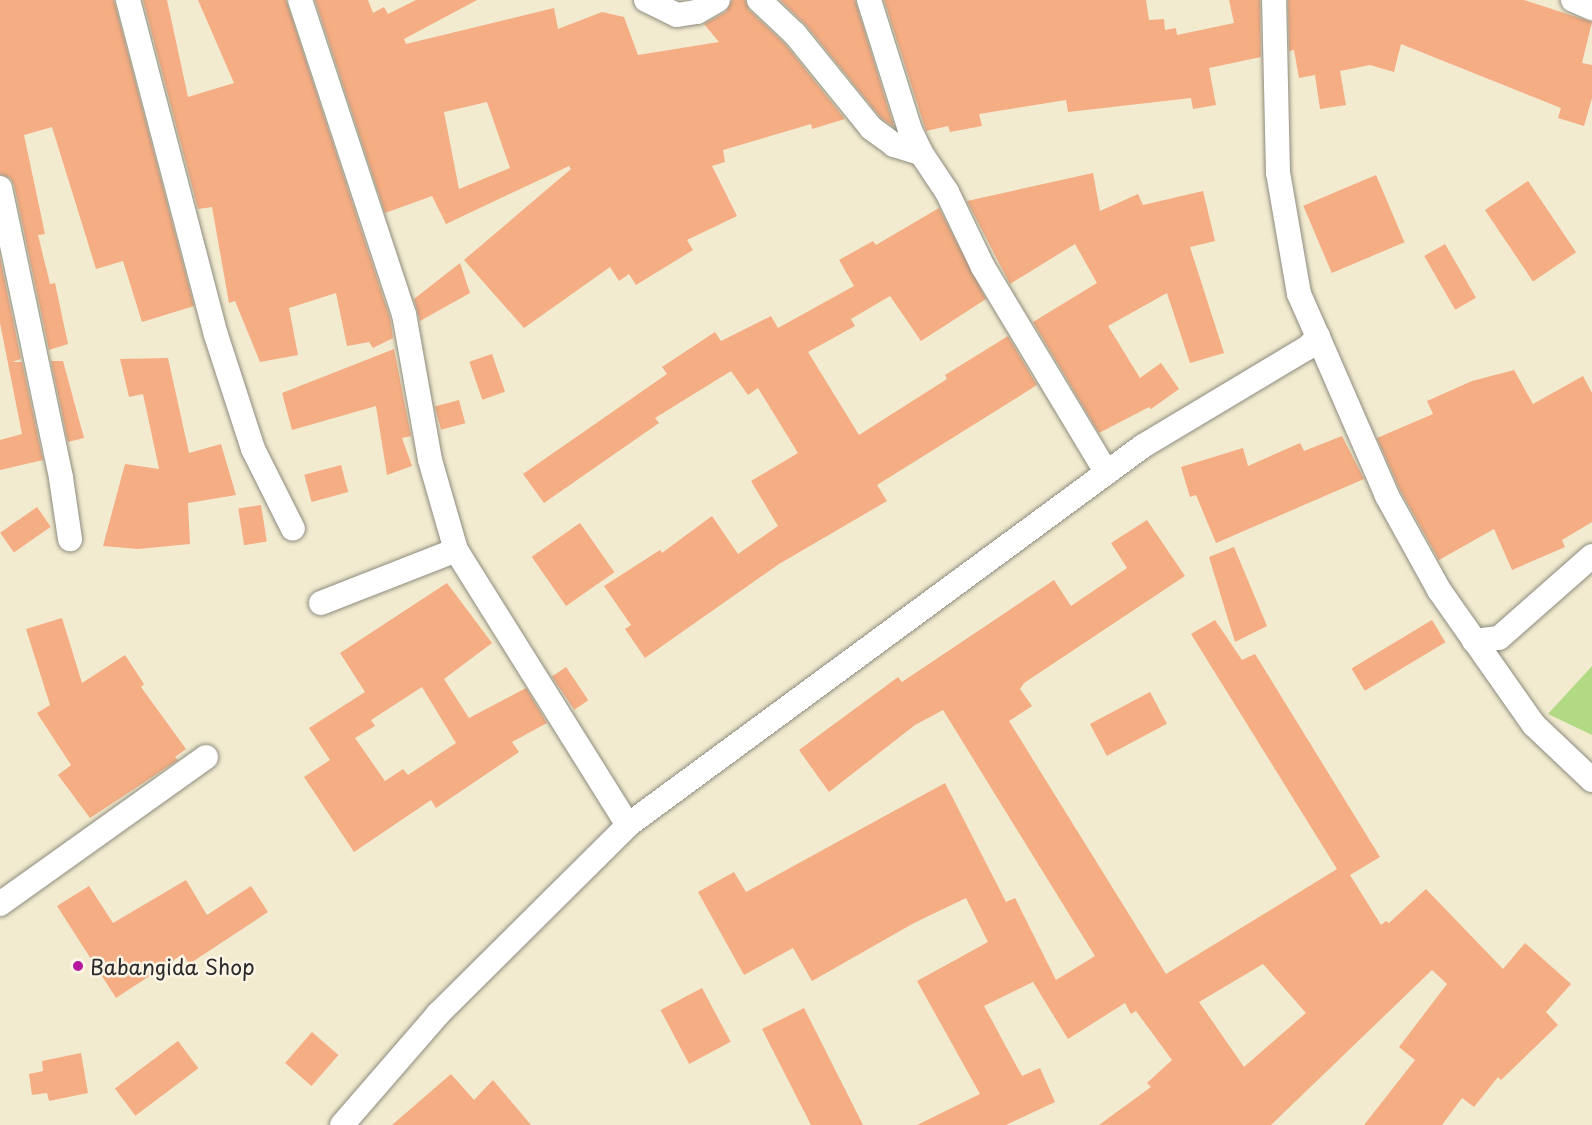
<!DOCTYPE html>
<html>
<head>
<meta charset="utf-8">
<style>
	body { margin:0 }
	#map { position:relative; width:1592px; height:1125px; overflow:hidden; background:#f2ebd0; font-family:"Playpen Sans",sans-serif }
	div>[style] { position:absolute }
	.green>* { inset:0; background:#b2da84 }
	.building>* { inset:0; background:#f5ad83; transform-origin:0 0 }
	.roads { filter:drop-shadow(0 0 2px #8e8b7e) drop-shadow(0 0 2px #8e8b7e) }
	.minor>* { height:24px; margin:-12px; padding:0 12px; transform-origin:12px; border-radius:12px; background:#fff }
	.dots>* { width:16px; height:16px; translate:-50% -50%; box-sizing:border-box; border:3px solid #fcf5e5; border-radius:50% }
	span { translate:-50% -50%; white-space:nowrap; text-align:center; line-height:1.15; -webkit-text-stroke:5px #fcf5e5; paint-order:stroke }
	.poi-label { font-size:21px; color:#2b2b2b }
	.left { translate:0 -50%; text-align:left }
</style>
</head>
<body>
<div id="map">
	<div class="green">
		<i style="clip-path:polygon(1592px 666px,1592px 735px,1548px 714px)"></i>
	</div>
	<div class="building">
		<i style="clip-path:polygon(0 0,114px 0,194px 306px,142px 322px,123px 261px,96px 269px,52px 127px,24px 135px,45px 234px,38px 235px,50px 284px,55px 283px,68px 344px,49px 350px,14px 185px,10px 178px,0 174px)"></i>
		<i style="clip-path:polygon(143px 0,167px 0,188px 97px,234px 83px,198px 0,286px 0,390px 318px,393px 338px,373px 348px,369px 342px,347px 346px,336px 293px,289px 308px,298px 355px,260px 362px,235px 301px,229px 303px,212px 207px,198px 209px)"></i>
		<i style="clip-path:polygon(evenodd,315px 0,368px 0,373px 13px,384px 7px,388px 14px,416px 0,477px 0,404px 39px,406px 44px,554px 8px,558px 29px,602px 12px,624px 17px,638px 55px,719px 42px,704px 24px,726px 12px,732px 0,745px 0,749px 10px,785px 44px,845px 119px,812px 129px,811px 124px,723px 150px,725px 162px,712px 166px,737px 216px,687px 240px,693px 250px,636px 285px,629px 274px,619px 281px,610px 267px,524px 328px,464px 260px,571px 169px,569px 166px,446px 224px,432px 196px,385px 213px,315px 0,487px 102px,510px 168px,459px 189px,444px 112px,487px 102px)"></i>
		<i style="clip-path:polygon(780px 0,855px 0,894px 127px,881px 118px,806px 25px)"></i>
		<i style="clip-path:polygon(884px 0,1146px 0,1149px 20px,1164px 19px,1165px 30px,1176px 28px,1177px 35px,1234px 23px,1229px 0,1260px 0,1261px 57px,1209px 68px,1216px 105px,1193px 109px,1191px 98px,1068px 112px,1066px 100px,979px 114px,982px 126px,950px 132px,948px 126px,926px 131px)"></i>
		<i style="clip-path:polygon(1288px 0,1524px 0,1592px 22px,1582px 63px,1592px 65px,1592px 98px,1584px 126px,1558px 118px,1561px 108px,1401px 44px,1394px 72px,1370px 65px,1340px 71px,1346px 105px,1320px 109px,1315px 75px,1299px 78px,1294px 50px,1289px 51px)"></i>
		<i style="clip-path:polygon(1093px 173px,1100px 211px,1138px 194px,1143px 205px,1203px 191px,1215px 241px,1190px 247px,1224px 353px,1190px 363px,1167px 293px,1108px 326px,1140px 378px,1161px 363px,1179px 389px,1151px 409px,1149px 407px,1099px 433px,1033px 322px,1097px 283px,1075px 244px,1010px 284px,967px 201px)"></i>
		<i style="left:1376px;top:175px;width:73px;height:79px;rotate:67deg"></i>
		<i style="left:1528px;top:181px;width:86px;height:52px;rotate:56deg"></i>
		<i style="clip-path:polygon(939px 208px,986px 299px,921px 341px,890px 296px,851px 319px,855px 326px,808px 352px,859px 435px,947px 379px,945px 375px,1008px 336px,1037px 385px,877px 485px,887px 501px,779px 564px,645px 658px,625px 629px,631px 625px,604px 586px,660px 550px,662px 553px,712px 516px,738px 554px,778px 526px,751px 481px,798px 453px,758px 388px,748px 395px,731px 371px,655px 418px,659px 423px,544px 503px,523px 474px,667px 374px,662px 367px,715px 332px,721px 341px,771px 316px,778px 328px,854px 286px,839px 260px,873px 241px,876px 245px)"></i>
		<i style="left:1445px;top:244px;width:62px;height:24px;rotate:60deg"></i>
		<i style="clip-path:polygon(0 257px,21px 359px,12px 362px,22px 362px,43px 460px,0 470px,0 440px,22px 434px,0 323px)"></i>
		<i style="clip-path:polygon(460px 263px,470px 293px,420px 321px,414px 299px)"></i>
		<i style="clip-path:polygon(394px 349px,411px 436px,402px 438px,412px 466px,387px 475px,376px 406px,292px 430px,282px 393px)"></i>
		<i style="left:492px;top:354px;width:40px;height:24px;rotate:71deg"></i>
		<i style="clip-path:polygon(168px 358px,189px 453px,221px 444px,236px 495px,188px 503px,190px 544px,138px 549px,103px 546px,125px 464px,159px 469px,143px 394px,129px 397px,120px 359px)"></i>
		<i style="clip-path:polygon(51px 361px,63px 361px,84px 438px,68px 442px)"></i>
		<i style="clip-path:polygon(1514px 370px,1533px 404px,1583px 376px,1592px 393px,1592px 522px,1562px 540px,1565px 547px,1512px 570px,1494px 529px,1439px 560px,1400px 490px,1377px 438px,1433px 414px,1427px 401px,1472px 381px)"></i>
		<i style="left:459px;top:400px;width:24px;height:25px;rotate:75deg"></i>
		<i style="clip-path:polygon(1342px 436px,1364px 479px,1216px 543px,1196px 495px,1190px 497px,1181px 467px,1243px 448px,1248px 466px,1300px 443px,1304px 451px)"></i>
		<i style="left:341px;top:465px;width:28px;height:38px;rotate:75deg"></i>
		<i style="left:261px;top:505px;width:37px;height:23px;rotate:81deg"></i>
		<i style="left:37px;top:507px;width:24px;height:45px;rotate:55deg"></i>
		<i style="clip-path:polygon(evenodd,1147px 520px,1185px 576px,1024px 683px,1020px 689px,1032px 706px,1009px 721px,1166px 974px,1337px 869px,1191px 634px,1215px 620px,1242px 660px,1255px 654px,1380px 857px,1350px 875px,1381px 925px,1386px 921px,1389px 923px,1426px 889px,1503px 969px,1525px 943px,1571px 984px,1546px 1012px,1558px 1025px,1501px 1080px,1498px 1077px,1474px 1107px,1462px 1098px,1442px 1125px,1364px 1125px,1415px 1060px,1399px 1047px,1447px 984px,1432px 970px,1271px 1125px,1099px 1125px,1151px 1087px,1147px 1083px,1172px 1060px,1136px 1011px,1131px 1014px,1125px 1003px,1068px 1039px,1033px 982px,984px 1006px,1022px 1076px,1040px 1068px,1055px 1102px,1006px 1125px,917px 1125px,980px 1094px,917px 981px,988px 942px,966px 898px,914px 923px,812px 981px,793px 948px,744px 975px,698px 892px,734px 872px,746px 892px,945px 783px,1006px 902px,1015px 898px,1056px 980px,1095px 956px,943px 710px,915px 725px,829px 792px,799px 750px,898px 677px,902px 682px,1054px 580px,1071px 606px,1127px 568px,1111px 543px,1147px 520px,1263px 964px,1306px 1013px,1244px 1067px,1199px 1002px,1263px 964px)"></i>
		<i style="left:580px;top:523px;width:60px;height:59px;rotate:55deg"></i>
		<i style="clip-path:polygon(1234px 547px,1267px 626px,1235px 642px,1209px 557px)"></i>
		<i style="clip-path:polygon(evenodd,447px 583px,492px 643px,444px 679px,469px 718px,526px 688px,547px 723px,512px 742px,519px 752px,436px 808px,431px 800px,354px 852px,304px 777px,330px 760px,309px 728px,365px 692px,340px 653px,447px 583px,422px 687px,456px 743px,408px 775px,403px 769px,385px 781px,355px 738px,375px 726px,371px 720px,422px 687px)"></i>
		<i style="clip-path:polygon(62px 618px,82px 683px,125px 655px,144px 684px,141px 687px,186px 749px,175px 757px,178px 760px,90px 818px,58px 775px,71px 765px,37px 713px,50px 705px,26px 629px)"></i>
		<i style="left:1432px;top:620px;width:26px;height:94px;rotate:59deg"></i>
		<i style="left:566px;top:667px;width:40px;height:17px;rotate:56deg"></i>
		<i style="left:1150px;top:692px;width:36px;height:68px;rotate:62deg"></i>
		<i style="clip-path:polygon(186px 880px,207px 915px,251px 886px,268px 912px,189px 964px,183px 954px,116px 998px,57px 906px,89px 886px,113px 923px)"></i>
		<i style="left:702px;top:988px;width:61px;height:47px;rotate:62deg"></i>
		<i style="clip-path:polygon(804px 1008px,863px 1125px,811px 1125px,762px 1029px)"></i>
		<i style="left:312px;top:1032px;width:35px;height:41px;rotate:41deg"></i>
		<i style="left:178px;top:1041px;width:34px;height:79px;rotate:53deg"></i>
		<i style="clip-path:polygon(81px 1053px,88px 1093px,49px 1101px,47px 1093px,32px 1095px,29px 1074px,43px 1071px,42px 1061px)"></i>
		<i style="clip-path:polygon(451px 1074px,474px 1100px,493px 1080px,531px 1125px,392px 1125px)"></i>
	</div>
	<div class="roads">
		<div class="minor">
			<i style="left:128px;top:0;width:346px;rotate:75.3deg"></i>
			<i style="left:216px;top:335px;width:120px;rotate:72deg"></i>
			<i style="left:253px;top:449px;width:89px;rotate:63.4deg"></i>
			<i style="left:300px;top:0;width:331px;rotate:71.7deg"></i>
			<i style="left:404px;top:314px;width:148px;rotate:79.9deg"></i>
			<i style="left:430px;top:460px;width:94px;rotate:73.9deg"></i>
			<i style="left:456px;top:550px;width:324px;rotate:58deg"></i>
			<i style="left:646px;top:0;width:34px;rotate:26deg"></i>
			<i style="left:677px;top:15px;width:20px;rotate:-9deg"></i>
			<i style="left:697px;top:12px;width:24px;rotate:-30deg"></i>
			<i style="left:759px;top:0;width:50px;rotate:43.4deg"></i>
			<i style="left:795px;top:34px;width:121px;rotate:51deg"></i>
			<i style="left:871px;top:128px;width:29px;rotate:36deg"></i>
			<i style="left:894px;top:145px;width:28px;rotate:17deg"></i>
			<i style="left:869px;top:0;width:136px;rotate:72.5deg"></i>
			<i style="left:910px;top:130px;width:25px;rotate:64deg"></i>
			<i style="left:921px;top:153px;width:47px;rotate:56.3deg"></i>
			<i style="left:947px;top:192px;width:83px;rotate:64.4deg"></i>
			<i style="left:983px;top:267px;width:240px;rotate:59deg"></i>
			<i style="left:1573px;top:0;width:21px;rotate:23deg"></i>
			<i style="left:0;top:188px;width:296px;rotate:78.1deg"></i>
			<i style="left:61px;top:478px;width:62px;rotate:81.6deg"></i>
			<i style="left:1318px;top:337px;width:173px;rotate:66.5deg"></i>
			<i style="left:1387px;top:496px;width:107px;rotate:61deg"></i>
			<i style="left:1439px;top:590px;width:165px;rotate:54.9deg"></i>
			<i style="left:1534px;top:725px;width:80px;rotate:43.5deg"></i>
			<i style="left:321px;top:603px;width:145px;rotate:-21.4deg"></i>
			<i style="left:1474px;top:641px;width:25px;rotate:-7deg"></i>
			<i style="left:1499px;top:638px;width:124px;rotate:-41.4deg"></i>
			<i style="left:0;top:904px;width:253px;rotate:-35.5deg"></i>
			<i style="left:342px;top:1125px;width:147px;rotate:-49.1deg"></i>
			<i style="left:438px;top:1014px;width:268px;rotate:-44.8deg"></i>
			<i style="left:628px;top:825px;width:639px;rotate:-36.35deg"></i>
			<i style="left:1143px;top:446px;width:191px;rotate:-30.9deg"></i>
			<i style="left:1307px;top:348px;width:16px;rotate:-45deg"></i>
			<i style="left:1318px;top:337px;width:47px;rotate:-113.8deg"></i>
			<i style="left:1299px;top:294px;width:123px;rotate:-99.8deg"></i>
			<i style="left:1278px;top:173px;width:173px;rotate:-91.3deg"></i>
		</div>
	</div>
	<div class="dots">
		<i style="left:78px;top:966px;background:#b5179e"></i>
	</div>
	<div class="poi-label">
		<span class="left" style="left:90px;top:966px">Babangida Shop</span>
	</div>
</div>
</body>
</html>
